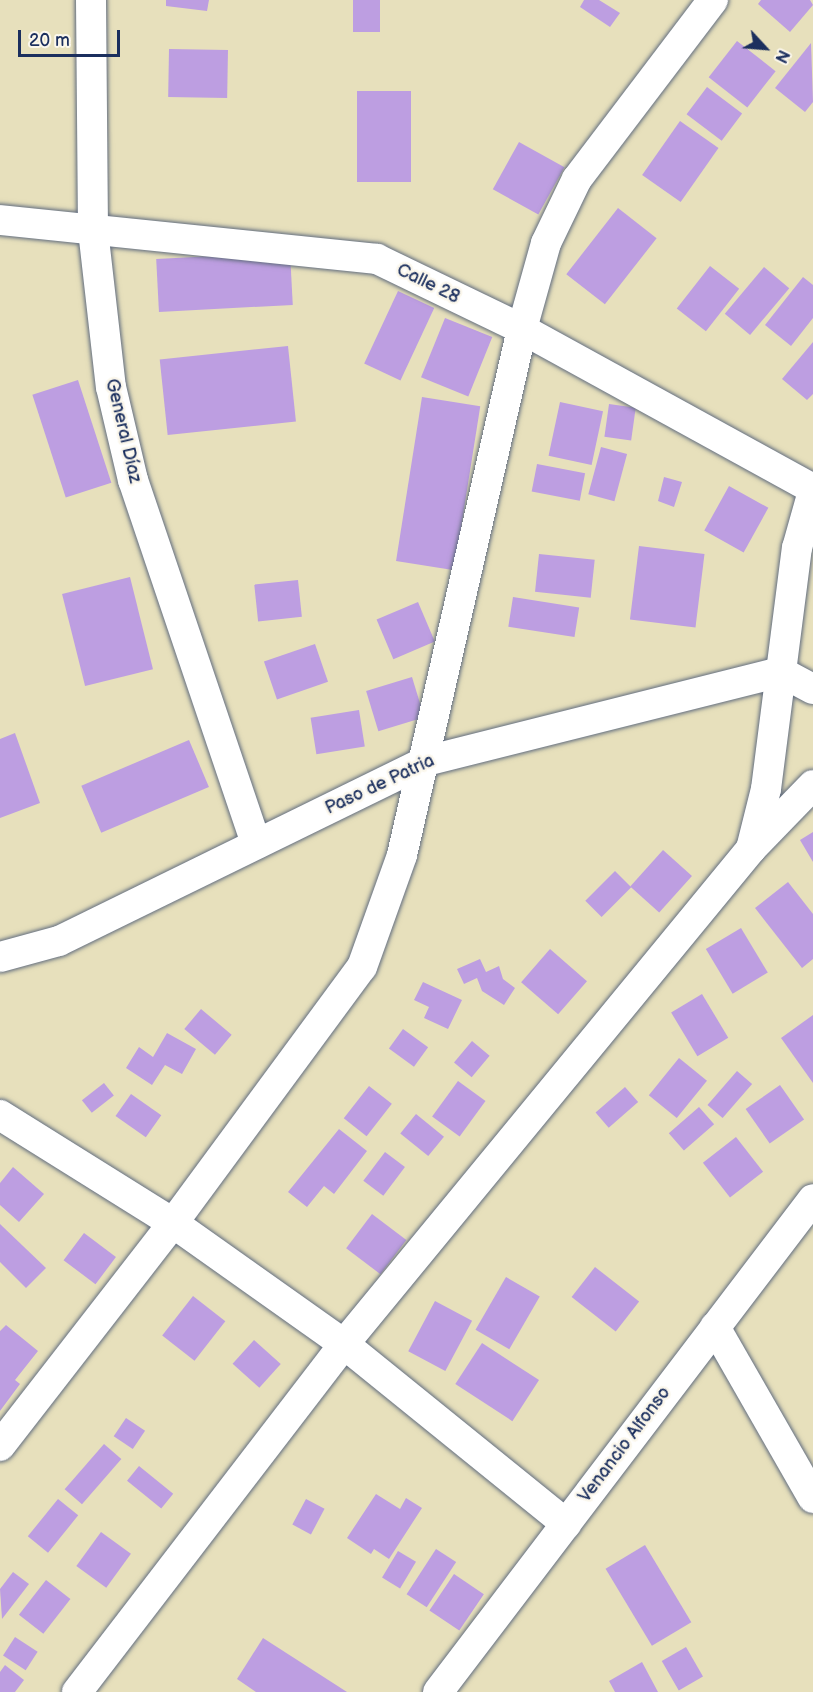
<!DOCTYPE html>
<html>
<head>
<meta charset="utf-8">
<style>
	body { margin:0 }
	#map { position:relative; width:813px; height:1692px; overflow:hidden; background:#e7e0bc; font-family:"Balsamiq Sans",sans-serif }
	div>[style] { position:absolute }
	.building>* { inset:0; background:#bd9ee1; transform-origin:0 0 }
	.roads { filter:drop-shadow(0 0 2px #626d7f) drop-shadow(0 0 2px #626d7f) }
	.minor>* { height:30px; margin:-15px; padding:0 15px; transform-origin:15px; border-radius:15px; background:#fff }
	span { translate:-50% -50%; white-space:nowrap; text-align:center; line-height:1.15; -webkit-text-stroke:5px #fbf7ec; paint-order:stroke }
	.street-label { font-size:18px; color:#1b2f5e }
	.north { position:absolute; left:735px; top:18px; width:60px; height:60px; -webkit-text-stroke:4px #fbf7ec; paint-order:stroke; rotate:116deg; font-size:16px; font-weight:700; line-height:24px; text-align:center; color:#1b2f5e }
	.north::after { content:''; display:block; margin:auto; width:21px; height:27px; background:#1b2f5e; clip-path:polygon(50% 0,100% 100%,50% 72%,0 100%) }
	.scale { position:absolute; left:18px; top:30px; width:102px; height:27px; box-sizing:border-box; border:3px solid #1b2f5e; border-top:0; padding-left:8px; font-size:18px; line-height:21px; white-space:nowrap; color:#1b2f5e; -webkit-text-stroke:4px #fbf7ec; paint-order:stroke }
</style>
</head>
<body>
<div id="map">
	<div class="building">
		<i style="clip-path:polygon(166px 0,209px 0,207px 11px,166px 6px)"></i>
		<i style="left:353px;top:0;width:27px;height:32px"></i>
		<i style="clip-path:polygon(584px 0,599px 0,620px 13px,610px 27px,580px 7px)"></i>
		<i style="clip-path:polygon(761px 0,810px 0,813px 5px,790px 32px,758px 4px)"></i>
		<i style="left:737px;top:41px;width:49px;height:46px;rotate:38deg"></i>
		<i style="clip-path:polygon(811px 43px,813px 102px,805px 112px,775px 88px)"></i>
		<i style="left:169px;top:49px;width:59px;height:48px;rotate:1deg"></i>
		<i style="left:707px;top:87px;width:44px;height:34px;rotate:37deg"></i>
		<i style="left:411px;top:91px;width:91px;height:54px;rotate:90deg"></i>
		<i style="left:680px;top:121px;width:47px;height:66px;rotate:35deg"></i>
		<i style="left:519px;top:142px;width:52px;height:54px;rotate:29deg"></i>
		<i style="left:618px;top:208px;width:49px;height:84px;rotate:38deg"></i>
		<i style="left:290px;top:252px;width:53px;height:134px;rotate:87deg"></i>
		<i style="left:710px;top:266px;width:37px;height:54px;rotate:38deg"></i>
		<i style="left:764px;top:267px;width:33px;height:61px;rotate:40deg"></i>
		<i style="clip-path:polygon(803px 277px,813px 285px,813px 318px,791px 346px,765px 325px)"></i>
		<i style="left:398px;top:291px;width:40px;height:80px;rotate:25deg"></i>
		<i style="left:445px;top:318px;width:51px;height:64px;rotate:22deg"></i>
		<i style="clip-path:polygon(813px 342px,813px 394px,807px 400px,782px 379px)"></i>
		<i style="left:288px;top:346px;width:76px;height:129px;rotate:84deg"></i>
		<i style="left:78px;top:380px;width:108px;height:48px;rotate:72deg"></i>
		<i style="left:422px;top:397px;width:59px;height:166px;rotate:9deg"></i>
		<i style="left:560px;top:402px;width:44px;height:55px;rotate:12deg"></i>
		<i style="left:609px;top:404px;width:27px;height:33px;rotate:8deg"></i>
		<i style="left:601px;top:447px;width:27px;height:49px;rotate:15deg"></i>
		<i style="left:537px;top:464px;width:49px;height:28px;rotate:11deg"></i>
		<i style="clip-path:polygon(664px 477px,682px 482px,674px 507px,658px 501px)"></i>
		<i style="left:729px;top:486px;width:45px;height:51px;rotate:29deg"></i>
		<i style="left:639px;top:546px;width:66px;height:74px;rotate:7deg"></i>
		<i style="left:539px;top:554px;width:56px;height:38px;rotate:6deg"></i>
		<i style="left:130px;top:577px;width:95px;height:70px;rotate:76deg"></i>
		<i style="left:298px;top:580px;width:37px;height:44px;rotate:84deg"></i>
		<i style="left:513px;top:597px;width:67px;height:30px;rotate:9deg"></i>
		<i style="left:418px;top:602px;width:43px;height:45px;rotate:67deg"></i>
		<i style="left:315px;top:644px;width:40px;height:54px;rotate:71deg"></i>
		<i style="left:412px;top:677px;width:42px;height:48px;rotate:73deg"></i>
		<i style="left:359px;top:710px;width:37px;height:49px;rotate:81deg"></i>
		<i style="clip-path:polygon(15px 733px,40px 803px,0 818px,0 739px)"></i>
		<i style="left:189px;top:740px;width:51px;height:117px;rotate:67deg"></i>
		<i style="clip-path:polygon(813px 832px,813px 862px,800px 840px)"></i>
		<i style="left:663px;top:850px;width:39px;height:49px;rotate:42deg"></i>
		<i style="left:615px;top:871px;width:23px;height:42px;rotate:45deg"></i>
		<i style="clip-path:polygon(788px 882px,813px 914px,813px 959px,802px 968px,755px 908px)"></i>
		<i style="left:741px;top:928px;width:52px;height:41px;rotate:59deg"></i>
		<i style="left:550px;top:949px;width:49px;height:44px;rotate:41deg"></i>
		<i style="clip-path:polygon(480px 959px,486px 972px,499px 966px,503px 979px,515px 988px,504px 1005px,482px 991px,477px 978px,464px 984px,457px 969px)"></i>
		<i style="clip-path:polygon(423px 982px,462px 1000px,448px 1029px,424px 1018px,429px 1007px,414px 1000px)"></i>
		<i style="left:702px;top:994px;width:51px;height:36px;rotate:59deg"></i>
		<i style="left:201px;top:1009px;width:40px;height:26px;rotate:40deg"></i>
		<i style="clip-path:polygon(813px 1015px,813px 1083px,781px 1038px)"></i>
		<i style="left:403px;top:1029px;width:31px;height:24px;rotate:36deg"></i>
		<i style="clip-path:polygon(167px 1033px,196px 1049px,182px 1074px,165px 1065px,152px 1085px,126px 1068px,139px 1047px,153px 1057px)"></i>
		<i style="left:472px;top:1041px;width:23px;height:28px;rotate:40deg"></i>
		<i style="left:679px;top:1058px;width:36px;height:48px;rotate:39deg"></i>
		<i style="left:737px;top:1071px;width:20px;height:45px;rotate:41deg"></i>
		<i style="left:458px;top:1081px;width:34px;height:44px;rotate:36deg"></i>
		<i style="left:104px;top:1083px;width:16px;height:28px;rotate:52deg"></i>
		<i style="left:780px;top:1085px;width:42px;height:42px;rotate:55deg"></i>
		<i style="left:369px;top:1086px;width:29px;height:41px;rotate:38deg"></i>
		<i style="left:625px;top:1087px;width:20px;height:39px;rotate:49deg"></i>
		<i style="left:131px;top:1094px;width:37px;height:27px;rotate:35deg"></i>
		<i style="left:699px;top:1107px;width:23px;height:40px;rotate:49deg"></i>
		<i style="left:416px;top:1114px;width:36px;height:25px;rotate:39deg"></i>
		<i style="clip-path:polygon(339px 1129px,367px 1151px,334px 1194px,324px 1186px,307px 1207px,288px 1192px)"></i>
		<i style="left:736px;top:1137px;width:44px;height:42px;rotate:52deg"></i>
		<i style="left:385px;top:1152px;width:25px;height:36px;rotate:37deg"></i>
		<i style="clip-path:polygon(13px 1167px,44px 1194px,19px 1222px,0 1205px,0 1183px)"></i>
		<i style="left:372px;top:1214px;width:43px;height:43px;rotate:37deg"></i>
		<i style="clip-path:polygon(0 1224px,46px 1268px,26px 1288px,0 1262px)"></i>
		<i style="left:84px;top:1233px;width:40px;height:34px;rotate:37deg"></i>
		<i style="left:595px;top:1267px;width:56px;height:38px;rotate:38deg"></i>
		<i style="left:506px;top:1277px;width:39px;height:61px;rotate:30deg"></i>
		<i style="left:193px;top:1296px;width:41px;height:50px;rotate:38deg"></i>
		<i style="left:435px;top:1301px;width:42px;height:57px;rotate:28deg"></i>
		<i style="clip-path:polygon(6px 1325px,38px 1351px,15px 1380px,20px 1384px,0 1411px,0 1331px)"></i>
		<i style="left:254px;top:1340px;width:36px;height:32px;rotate:42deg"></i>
		<i style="left:482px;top:1343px;width:68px;height:49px;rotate:33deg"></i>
		<i style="left:126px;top:1418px;width:23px;height:22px;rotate:34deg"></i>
		<i style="left:104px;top:1444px;width:23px;height:60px;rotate:41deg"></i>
		<i style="left:139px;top:1466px;width:44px;height:19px;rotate:39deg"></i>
		<i style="clip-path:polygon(376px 1494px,400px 1509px,406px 1498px,422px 1508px,389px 1559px,374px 1549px,371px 1554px,347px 1538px)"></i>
		<i style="left:58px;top:1499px;width:26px;height:48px;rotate:39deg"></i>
		<i style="left:306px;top:1499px;width:21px;height:29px;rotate:28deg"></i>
		<i style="left:101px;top:1532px;width:37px;height:42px;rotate:36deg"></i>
		<i style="left:645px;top:1545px;width:90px;height:46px;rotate:59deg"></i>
		<i style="left:436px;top:1549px;width:24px;height:54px;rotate:33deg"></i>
		<i style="left:398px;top:1551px;width:21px;height:31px;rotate:31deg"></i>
		<i style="clip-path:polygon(13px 1572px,29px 1584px,2px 1619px,0 1589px)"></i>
		<i style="left:454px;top:1574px;width:36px;height:44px;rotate:34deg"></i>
		<i style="left:46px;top:1580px;width:31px;height:44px;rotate:38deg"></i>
		<i style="left:15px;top:1637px;width:27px;height:22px;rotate:33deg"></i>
		<i style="clip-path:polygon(263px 1638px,347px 1692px,256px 1692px,237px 1679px)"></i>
		<i style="left:686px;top:1647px;width:34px;height:28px;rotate:60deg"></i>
		<i style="clip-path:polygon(642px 1662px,658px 1692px,615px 1692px,609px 1681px)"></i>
		<i style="clip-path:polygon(5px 1665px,24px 1680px,15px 1692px,0 1692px,0 1672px)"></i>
	</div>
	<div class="roads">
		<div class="minor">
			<i style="left:91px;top:0;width:230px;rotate:89.5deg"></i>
			<i style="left:93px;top:230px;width:158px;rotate:83.5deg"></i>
			<i style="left:111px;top:387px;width:96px;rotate:76.7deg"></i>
			<i style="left:133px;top:480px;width:384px;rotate:71.3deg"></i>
			<i style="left:0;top:220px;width:379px;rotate:5.9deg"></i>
			<i style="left:377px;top:259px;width:161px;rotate:25.8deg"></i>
			<i style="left:522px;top:329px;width:332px;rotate:28.8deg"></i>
			<i style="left:751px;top:849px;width:89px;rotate:-45.9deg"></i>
			<i style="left:0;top:957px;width:61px;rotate:-15.2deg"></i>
			<i style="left:59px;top:941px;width:409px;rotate:-26.1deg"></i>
			<i style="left:426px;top:761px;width:366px;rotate:-14.1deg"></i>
			<i style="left:781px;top:672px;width:36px;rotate:28deg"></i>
			<i style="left:0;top:1115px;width:204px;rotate:32deg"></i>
			<i style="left:173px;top:1223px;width:209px;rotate:35.3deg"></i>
			<i style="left:344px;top:1344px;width:286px;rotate:39deg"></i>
			<i style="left:715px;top:1327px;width:197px;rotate:60.2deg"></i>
			<i style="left:0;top:1446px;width:282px;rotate:-52.2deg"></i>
			<i style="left:173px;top:1223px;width:318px;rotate:-53.6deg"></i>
			<i style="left:362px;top:967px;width:119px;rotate:-70.3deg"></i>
			<i style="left:402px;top:855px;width:540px;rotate:-77.15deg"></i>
			<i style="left:522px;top:329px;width:89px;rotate:-74.4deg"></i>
			<i style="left:546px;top:243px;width:71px;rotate:-64.2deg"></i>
			<i style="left:577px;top:179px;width:225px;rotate:-52.8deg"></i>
			<i style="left:77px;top:1692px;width:439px;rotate:-52.5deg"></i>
			<i style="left:344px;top:1344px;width:641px;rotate:-50.57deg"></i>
			<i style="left:751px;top:849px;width:62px;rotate:-76deg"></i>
			<i style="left:766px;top:789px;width:243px;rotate:-82.7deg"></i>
			<i style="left:797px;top:548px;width:59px;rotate:-74.3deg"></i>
			<i style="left:438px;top:1692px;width:619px;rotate:-52.74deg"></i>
		</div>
	</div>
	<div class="street-label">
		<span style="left:428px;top:284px;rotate:26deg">Calle 28</span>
		<span style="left:123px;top:431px;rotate:77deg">General Díaz</span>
		<span style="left:380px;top:785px;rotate:-25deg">Paso de Patria</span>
		<span style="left:625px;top:1445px;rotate:-53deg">Venancio Alfonso</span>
	</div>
	<div class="north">N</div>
	<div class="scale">20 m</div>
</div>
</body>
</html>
